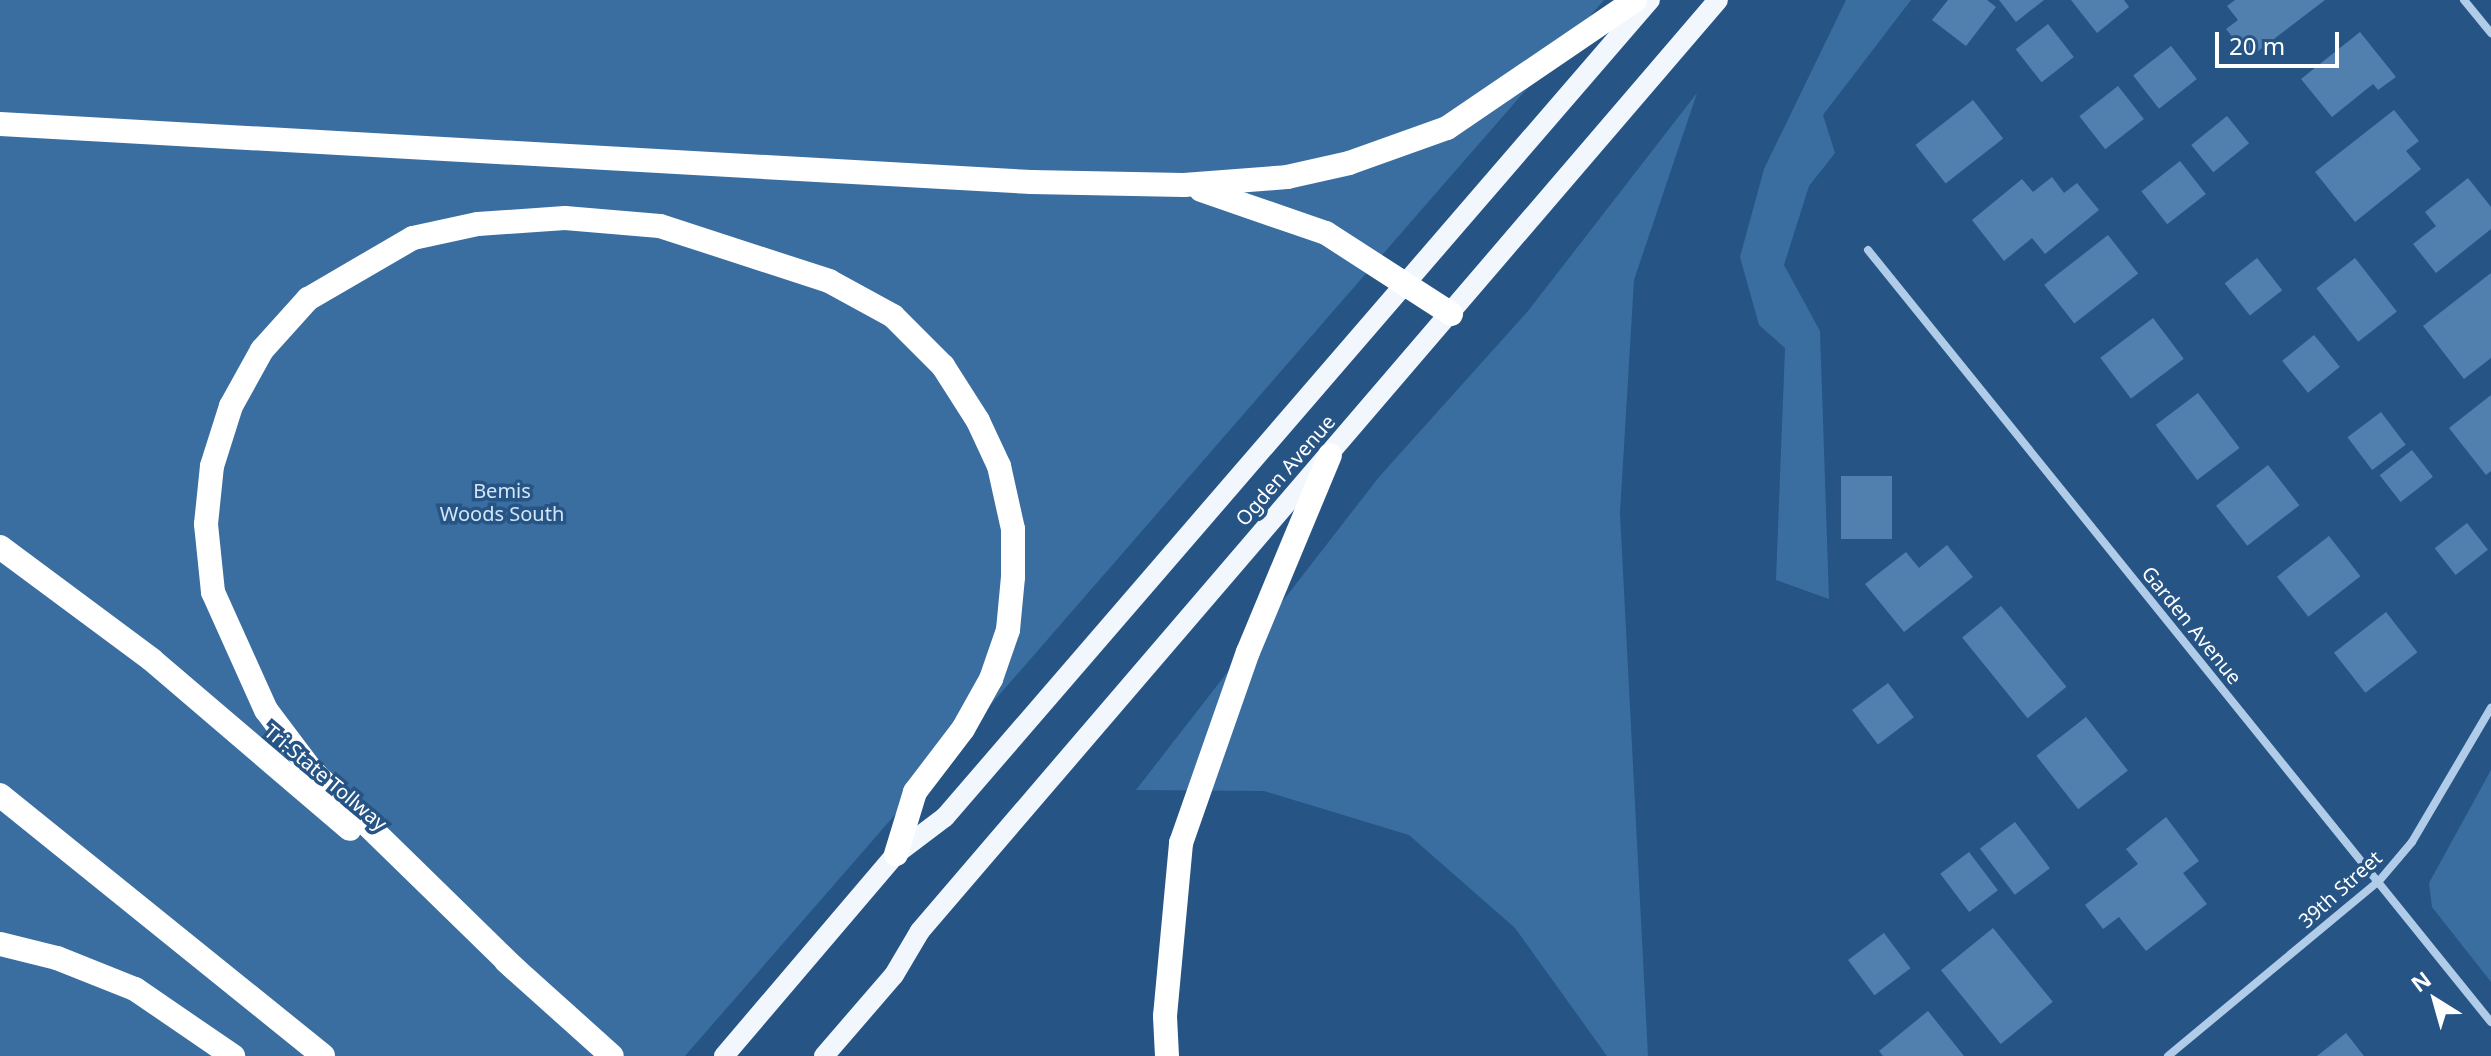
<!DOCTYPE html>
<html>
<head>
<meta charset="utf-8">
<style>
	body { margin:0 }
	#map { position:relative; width:2491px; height:1056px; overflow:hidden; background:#265485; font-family:"Noto Sans",sans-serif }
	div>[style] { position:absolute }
	.green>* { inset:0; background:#3a6ea1 }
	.building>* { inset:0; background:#5280ae; transform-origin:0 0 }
	.minor>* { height:8px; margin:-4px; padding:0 4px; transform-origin:4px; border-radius:4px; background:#b0cce8 }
	.primary>* { height:20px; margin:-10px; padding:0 10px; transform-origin:10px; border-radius:10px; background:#f2f7fe }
	.motorway>* { height:24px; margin:-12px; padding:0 12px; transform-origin:12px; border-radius:12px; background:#fff }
	span { translate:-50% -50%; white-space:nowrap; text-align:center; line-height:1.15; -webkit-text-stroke:7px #265485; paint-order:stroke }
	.street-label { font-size:20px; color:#fff }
	.park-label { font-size:20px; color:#d3e5f6 }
	.north { position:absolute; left:2395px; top:960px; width:80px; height:80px; -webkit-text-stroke:6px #265485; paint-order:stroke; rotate:323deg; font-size:22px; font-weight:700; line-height:32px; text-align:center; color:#fff }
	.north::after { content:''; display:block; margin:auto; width:28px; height:36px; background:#fff; clip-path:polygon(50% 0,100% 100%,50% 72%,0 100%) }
	.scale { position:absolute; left:2215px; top:32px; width:124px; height:36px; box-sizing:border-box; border:4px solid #fff; border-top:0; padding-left:10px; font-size:24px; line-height:28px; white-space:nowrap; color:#fff; -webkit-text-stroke:6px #265485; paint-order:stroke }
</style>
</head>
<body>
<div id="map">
	<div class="green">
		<i style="clip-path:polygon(0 0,1604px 0,685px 1056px,0 1056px)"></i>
		<i style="clip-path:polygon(1846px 0,1911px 0,1823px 115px,1835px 153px,1809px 186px,1784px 265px,1820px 331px,1829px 599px,1776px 580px,1785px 348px,1759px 325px,1740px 257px,1764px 169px)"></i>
		<i style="clip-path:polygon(1697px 93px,1634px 280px,1620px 513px,1648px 1056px,1607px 1056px,1515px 928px,1409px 835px,1264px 791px,1136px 790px,1379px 477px,1528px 311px)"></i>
		<i style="clip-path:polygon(2491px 770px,2491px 982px,2432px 907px,2429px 883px)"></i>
	</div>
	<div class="building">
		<i style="clip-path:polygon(1948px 0,1987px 0,1996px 7px,1966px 46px,1932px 20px)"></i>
		<i style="clip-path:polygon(1999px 0,2044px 0,2016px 22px)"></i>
		<i style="clip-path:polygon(2071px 0,2124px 0,2129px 7px,2097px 33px)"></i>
		<i style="clip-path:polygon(2235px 0,2325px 0,2249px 58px,2226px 29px,2238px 20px,2227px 6px)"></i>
		<i style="left:2048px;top:24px;width:42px;height:41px;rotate:52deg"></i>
		<i style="clip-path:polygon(2360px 32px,2396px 77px,2378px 90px,2373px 84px,2332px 117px,2301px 79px)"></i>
		<i style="left:2171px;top:46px;width:42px;height:48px;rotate:52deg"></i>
		<i style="left:2118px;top:86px;width:42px;height:49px;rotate:52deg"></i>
		<i style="left:1973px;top:100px;width:49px;height:73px;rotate:52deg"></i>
		<i style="clip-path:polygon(2394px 110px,2419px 141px,2406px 151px,2421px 169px,2355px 222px,2315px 172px)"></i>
		<i style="left:2227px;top:116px;width:35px;height:46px;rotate:51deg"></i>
		<i style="left:2180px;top:161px;width:42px;height:49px;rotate:52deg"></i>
		<i style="clip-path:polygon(2052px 177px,2064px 193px,2077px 183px,2099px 210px,2045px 254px,2032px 238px,2004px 261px,1972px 220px,2022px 179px,2033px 192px)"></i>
		<i style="clip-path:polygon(2468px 178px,2491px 207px,2491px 229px,2436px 273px,2413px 244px,2436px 226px,2425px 212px)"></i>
		<i style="left:2108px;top:235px;width:49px;height:81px;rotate:52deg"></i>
		<i style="left:2257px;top:258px;width:41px;height:41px;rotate:52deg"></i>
		<i style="left:2355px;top:258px;width:68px;height:49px;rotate:52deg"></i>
		<i style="clip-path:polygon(2491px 273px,2491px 358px,2464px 379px,2423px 326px)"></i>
		<i style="left:2153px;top:318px;width:51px;height:66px;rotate:53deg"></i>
		<i style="left:2314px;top:335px;width:41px;height:41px;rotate:51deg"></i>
		<i style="left:2198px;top:393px;width:69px;height:53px;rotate:53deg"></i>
		<i style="clip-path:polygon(2491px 395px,2491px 471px,2486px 475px,2449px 428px)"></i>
		<i style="left:2381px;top:412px;width:41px;height:42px;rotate:53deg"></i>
		<i style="left:2412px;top:450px;width:34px;height:41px;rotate:52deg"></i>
		<i style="left:2268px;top:465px;width:51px;height:66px;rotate:52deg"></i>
		<i style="left:1892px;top:476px;width:63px;height:51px;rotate:90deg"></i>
		<i style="left:2467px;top:523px;width:34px;height:41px;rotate:52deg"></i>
		<i style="left:2329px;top:536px;width:51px;height:66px;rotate:52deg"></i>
		<i style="clip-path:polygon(1947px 545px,1973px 577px,1904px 632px,1865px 584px,1906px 552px,1919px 568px)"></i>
		<i style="left:2001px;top:606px;width:104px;height:50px;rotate:51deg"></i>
		<i style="left:2386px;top:612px;width:51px;height:66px;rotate:52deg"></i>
		<i style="left:1888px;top:683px;width:43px;height:45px;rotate:53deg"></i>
		<i style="left:2086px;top:717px;width:68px;height:63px;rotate:52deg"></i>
		<i style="clip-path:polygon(2166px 817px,2199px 861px,2183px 873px,2207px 904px,2146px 951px,2119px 917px,2103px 929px,2085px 905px,2138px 864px,2126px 849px)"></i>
		<i style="left:2015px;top:822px;width:58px;height:44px;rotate:53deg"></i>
		<i style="left:1969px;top:852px;width:48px;height:36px;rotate:53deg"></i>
		<i style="left:1993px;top:928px;width:95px;height:67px;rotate:51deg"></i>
		<i style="left:1884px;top:933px;width:44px;height:45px;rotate:53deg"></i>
		<i style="clip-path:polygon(1928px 1011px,1964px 1056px,1883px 1056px,1879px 1051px)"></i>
		<i style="clip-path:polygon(2346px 1033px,2364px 1056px,2317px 1056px)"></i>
	</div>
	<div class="minor">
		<i style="left:2464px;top:0;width:43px;rotate:50.7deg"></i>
		<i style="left:1868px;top:250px;width:992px;rotate:51.1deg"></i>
		<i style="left:2168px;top:1056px;width:274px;rotate:-39.7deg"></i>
		<i style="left:2379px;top:881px;width:51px;rotate:-49.8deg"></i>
		<i style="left:2412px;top:842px;width:156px;rotate:-59.5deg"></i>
	</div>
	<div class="primary">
		<i style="left:724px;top:1056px;width:265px;rotate:-49.6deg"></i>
		<i style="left:896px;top:854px;width:61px;rotate:-37.1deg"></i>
		<i style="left:945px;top:817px;width:1079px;rotate:-49.21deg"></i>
		<i style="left:824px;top:1056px;width:107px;rotate:-49.2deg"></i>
		<i style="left:894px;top:975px;width:51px;rotate:-59.4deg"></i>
		<i style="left:920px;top:931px;width:1226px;rotate:-49.4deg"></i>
	</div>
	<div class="motorway">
		<i style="left:0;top:124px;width:1033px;rotate:3.22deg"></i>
		<i style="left:1031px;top:182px;width:153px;rotate:1.1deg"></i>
		<i style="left:1184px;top:185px;width:103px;rotate:-4.4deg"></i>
		<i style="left:1287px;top:177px;width:64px;rotate:-12.7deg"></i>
		<i style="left:1349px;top:163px;width:104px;rotate:-19.7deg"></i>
		<i style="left:1447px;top:128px;width:227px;rotate:-34.2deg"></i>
		<i style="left:1201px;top:190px;width:132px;rotate:19deg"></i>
		<i style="left:1326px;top:233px;width:149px;rotate:32.9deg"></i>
		<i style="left:0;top:547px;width:189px;rotate:36.6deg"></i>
		<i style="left:152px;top:660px;width:260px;rotate:40.5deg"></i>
		<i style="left:0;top:795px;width:415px;rotate:38.9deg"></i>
		<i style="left:0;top:944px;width:59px;rotate:13.8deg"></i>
		<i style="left:57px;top:958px;width:84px;rotate:21.7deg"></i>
		<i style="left:135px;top:989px;width:119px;rotate:34.4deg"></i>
		<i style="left:506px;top:961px;width:142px;rotate:41.9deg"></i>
		<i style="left:516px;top:970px;width:285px;rotate:-135.7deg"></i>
		<i style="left:312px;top:771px;width:76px;rotate:-127deg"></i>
		<i style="left:266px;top:710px;width:129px;rotate:-114.2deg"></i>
		<i style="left:213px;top:592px;width:68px;rotate:-95.9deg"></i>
		<i style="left:206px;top:524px;width:58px;rotate:-84.1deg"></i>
		<i style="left:212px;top:466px;width:63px;rotate:-72.4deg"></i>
		<i style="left:231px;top:406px;width:64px;rotate:-61deg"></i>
		<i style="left:262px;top:350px;width:69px;rotate:-48deg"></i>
		<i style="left:308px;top:299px;width:121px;rotate:-30.2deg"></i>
		<i style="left:413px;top:238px;width:66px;rotate:-12.2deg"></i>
		<i style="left:478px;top:224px;width:87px;rotate:-3.9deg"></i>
		<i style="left:565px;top:218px;width:95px;rotate:4.8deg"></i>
		<i style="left:660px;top:226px;width:178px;rotate:18deg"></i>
		<i style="left:829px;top:281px;width:73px;rotate:28.7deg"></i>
		<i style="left:893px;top:316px;width:71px;rotate:45deg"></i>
		<i style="left:943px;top:366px;width:65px;rotate:57.5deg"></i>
		<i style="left:978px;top:421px;width:50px;rotate:65deg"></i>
		<i style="left:999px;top:466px;width:65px;rotate:77.5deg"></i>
		<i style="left:1013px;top:529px;width:48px;rotate:90deg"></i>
		<i style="left:1013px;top:577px;width:53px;rotate:95.4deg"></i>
		<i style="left:1008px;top:630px;width:52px;rotate:109.1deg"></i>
		<i style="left:991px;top:679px;width:57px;rotate:119.2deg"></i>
		<i style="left:963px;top:729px;width:79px;rotate:127.3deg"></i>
		<i style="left:915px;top:792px;width:65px;rotate:107deg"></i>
		<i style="left:1167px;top:1056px;width:40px;rotate:-92.9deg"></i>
		<i style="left:1165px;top:1016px;width:174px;rotate:-84.7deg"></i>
		<i style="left:1181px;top:843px;width:202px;rotate:-70.7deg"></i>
		<i style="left:1248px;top:652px;width:213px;rotate:-67.4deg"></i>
	</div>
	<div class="street-label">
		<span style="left:1285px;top:470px;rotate:-49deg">Ogden Avenue</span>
		<span style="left:2192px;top:625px;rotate:51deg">Garden Avenue</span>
		<span style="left:326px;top:777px;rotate:40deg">Tri-State Tollway</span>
		<span style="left:2340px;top:889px;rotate:-42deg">39th Street</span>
	</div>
	<div class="park-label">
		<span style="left:502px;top:502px">Bemis<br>Woods South</span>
	</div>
	<div class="north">N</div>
	<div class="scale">20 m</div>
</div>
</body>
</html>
